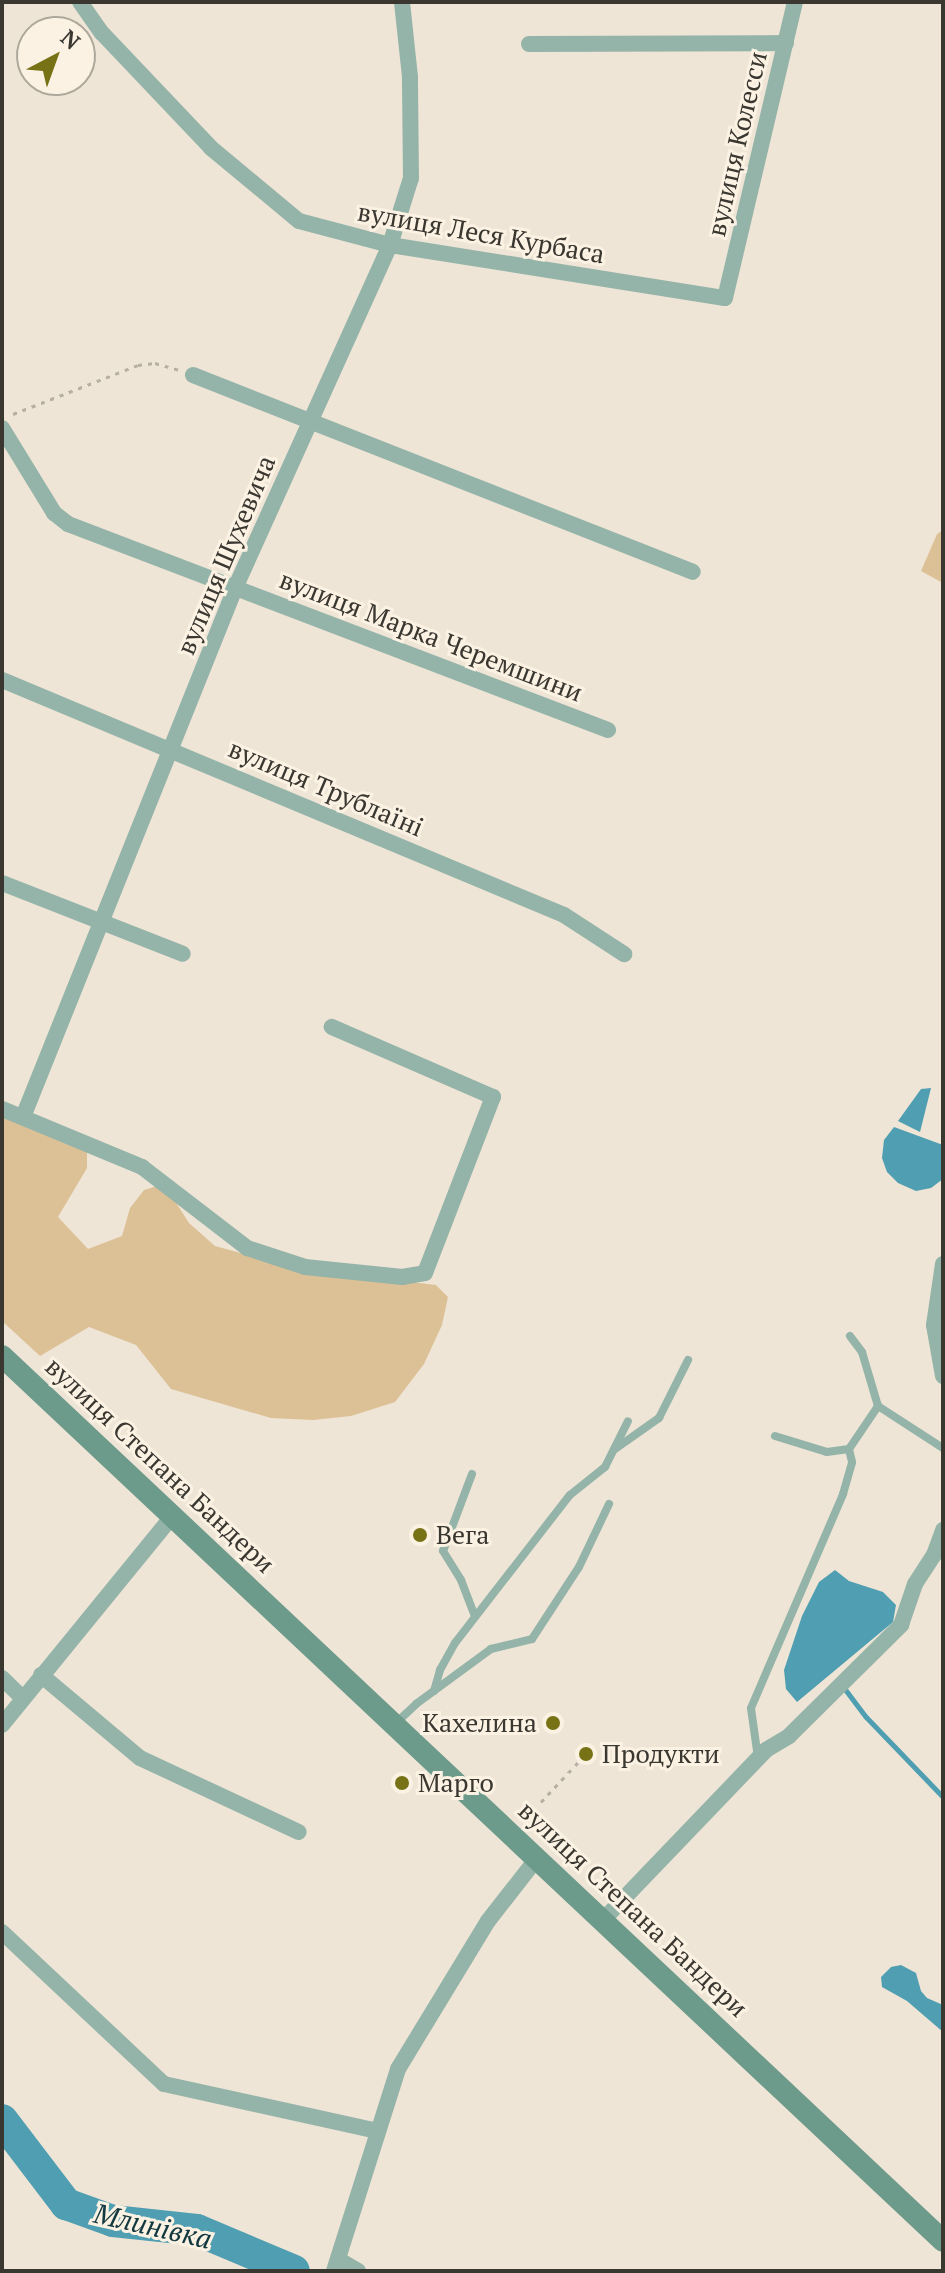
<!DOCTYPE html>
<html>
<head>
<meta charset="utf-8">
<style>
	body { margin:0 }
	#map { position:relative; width:945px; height:2273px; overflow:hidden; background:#eee5d6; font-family:"PT Serif",serif }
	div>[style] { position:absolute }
	.green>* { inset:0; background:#ddc196 }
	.water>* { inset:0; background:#4f9eb1 }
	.stream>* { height:5px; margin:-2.5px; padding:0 2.5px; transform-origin:2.5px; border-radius:2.5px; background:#4f9eb1 }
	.river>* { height:32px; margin:-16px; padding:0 16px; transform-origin:16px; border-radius:16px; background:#4f9eb1 }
	.path>* { height:3px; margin-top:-1.5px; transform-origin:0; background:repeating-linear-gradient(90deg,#b6afa3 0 4px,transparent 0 10px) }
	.lane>* { height:8px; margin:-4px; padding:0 4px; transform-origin:4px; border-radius:4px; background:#95b4a9 }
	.street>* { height:16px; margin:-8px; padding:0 8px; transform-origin:8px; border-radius:8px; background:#95b4a9 }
	.secondary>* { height:22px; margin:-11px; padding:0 11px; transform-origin:11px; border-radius:11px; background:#6c9a8b }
	.dots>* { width:22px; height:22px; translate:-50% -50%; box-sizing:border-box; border:4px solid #fbf2e3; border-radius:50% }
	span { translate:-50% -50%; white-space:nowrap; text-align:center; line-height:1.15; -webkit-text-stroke:6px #fbf2e3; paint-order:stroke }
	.street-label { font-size:26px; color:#3a3731 }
	.poi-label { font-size:26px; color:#3a3731 }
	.left { translate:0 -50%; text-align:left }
	.right { translate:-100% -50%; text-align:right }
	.water-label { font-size:28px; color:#123840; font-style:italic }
	.frame { position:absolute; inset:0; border:4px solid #3a3731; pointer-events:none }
	.north { position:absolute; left:16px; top:16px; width:80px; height:80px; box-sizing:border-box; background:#fbf2e3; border:2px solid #aea79c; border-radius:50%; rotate:41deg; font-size:22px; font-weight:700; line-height:32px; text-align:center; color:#3a3731 }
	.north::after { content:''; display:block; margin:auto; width:28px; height:36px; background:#767215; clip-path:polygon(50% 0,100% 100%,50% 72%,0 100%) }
</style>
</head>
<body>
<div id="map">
	<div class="green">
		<i style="clip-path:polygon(943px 530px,943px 583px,921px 571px,937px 534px)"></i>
		<i style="clip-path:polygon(2px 1115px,87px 1149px,87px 1168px,58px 1217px,88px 1249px,122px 1236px,130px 1208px,144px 1190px,164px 1184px,189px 1223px,215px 1246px,296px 1268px,436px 1285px,448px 1297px,442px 1325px,424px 1364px,395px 1402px,351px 1416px,313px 1420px,271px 1418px,171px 1389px,136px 1345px,89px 1327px,40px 1356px,2px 1321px)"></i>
	</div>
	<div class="water">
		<i style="clip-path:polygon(931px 1088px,920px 1132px,898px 1121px,921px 1089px)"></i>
		<i style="clip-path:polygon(894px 1127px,943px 1145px,943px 1179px,931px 1188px,916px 1191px,898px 1183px,887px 1172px,882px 1158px,884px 1140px)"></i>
		<i style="clip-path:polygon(835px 1570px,849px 1581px,883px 1592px,896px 1605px,893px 1622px,797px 1702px,786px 1689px,784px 1670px,802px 1616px,819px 1582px)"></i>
		<i style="clip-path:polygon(901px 1965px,916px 1973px,921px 1991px,927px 1998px,943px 2005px,943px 2032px,907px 2001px,882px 1987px,881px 1977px,891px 1967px)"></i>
	</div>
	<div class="stream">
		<i style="left:844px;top:1688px;width:36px;rotate:53deg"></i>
		<i style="left:866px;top:1717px;width:111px;rotate:46.1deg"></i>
	</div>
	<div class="river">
		<i style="left:2px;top:2120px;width:106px;rotate:52.7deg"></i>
		<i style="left:66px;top:2204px;width:50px;rotate:19.9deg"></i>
		<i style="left:113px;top:2221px;width:84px;rotate:6.1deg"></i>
		<i style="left:197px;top:2230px;width:105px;rotate:22.9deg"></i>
	</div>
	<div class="path">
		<i style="left:13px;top:414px;width:134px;rotate:-21.4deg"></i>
		<i style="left:138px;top:365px;width:17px;rotate:-7deg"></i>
		<i style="left:155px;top:363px;width:25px;rotate:16deg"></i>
		<i style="left:541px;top:1802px;width:62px;rotate:-47deg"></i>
	</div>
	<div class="lane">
		<i style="left:878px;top:1406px;width:77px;rotate:32.9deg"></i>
		<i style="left:775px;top:1436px;width:54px;rotate:17.1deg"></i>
		<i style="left:827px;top:1452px;width:22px;rotate:-8deg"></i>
		<i style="left:615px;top:1449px;width:54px;rotate:-35.2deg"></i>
		<i style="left:659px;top:1418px;width:65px;rotate:-63.4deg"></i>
		<i style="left:472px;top:1474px;width:82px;rotate:110.6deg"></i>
		<i style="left:443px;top:1551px;width:34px;rotate:58deg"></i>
		<i style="left:461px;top:1580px;width:39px;rotate:69deg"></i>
		<i style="left:434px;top:1691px;width:22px;rotate:-74deg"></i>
		<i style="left:440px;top:1670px;width:31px;rotate:-61deg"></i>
		<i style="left:455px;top:1643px;width:187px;rotate:-52.2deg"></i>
		<i style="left:570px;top:1495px;width:45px;rotate:-38.7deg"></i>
		<i style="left:605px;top:1467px;width:51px;rotate:-63.4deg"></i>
		<i style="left:397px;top:1722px;width:26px;rotate:-43deg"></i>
		<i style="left:416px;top:1704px;width:93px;rotate:-36.3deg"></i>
		<i style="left:491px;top:1649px;width:42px;rotate:-13.7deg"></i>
		<i style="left:532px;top:1639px;width:86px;rotate:-56.9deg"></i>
		<i style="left:579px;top:1567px;width:70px;rotate:-64.5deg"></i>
		<i style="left:758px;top:1758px;width:50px;rotate:-98deg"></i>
		<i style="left:751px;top:1708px;width:233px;rotate:-66.7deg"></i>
		<i style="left:843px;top:1494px;width:33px;rotate:-74deg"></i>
		<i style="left:852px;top:1462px;width:13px;rotate:-103deg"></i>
		<i style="left:849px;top:1449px;width:52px;rotate:-56deg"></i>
		<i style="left:878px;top:1406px;width:56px;rotate:-106.5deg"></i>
		<i style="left:862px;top:1352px;width:20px;rotate:-127deg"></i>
	</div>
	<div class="street">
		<i style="left:80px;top:2px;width:38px;rotate:55deg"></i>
		<i style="left:102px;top:33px;width:158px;rotate:46.5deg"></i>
		<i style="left:211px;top:148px;width:114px;rotate:39.7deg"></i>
		<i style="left:299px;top:221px;width:94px;rotate:14.8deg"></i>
		<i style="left:390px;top:245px;width:339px;rotate:9deg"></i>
		<i style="left:725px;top:298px;width:304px;rotate:-76.7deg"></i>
		<i style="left:529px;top:44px;width:257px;rotate:-0.2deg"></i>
		<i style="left:193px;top:375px;width:537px;rotate:21.5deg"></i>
		<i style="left:2px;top:428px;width:100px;rotate:58.5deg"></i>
		<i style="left:54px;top:513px;width:18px;rotate:38deg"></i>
		<i style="left:68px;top:524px;width:578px;rotate:20.88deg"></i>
		<i style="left:2px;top:680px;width:609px;rotate:22.69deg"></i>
		<i style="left:564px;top:915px;width:72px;rotate:33deg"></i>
		<i style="left:2px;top:883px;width:194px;rotate:21.4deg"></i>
		<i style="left:2px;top:1109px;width:152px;rotate:22.5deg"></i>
		<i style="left:142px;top:1167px;width:133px;rotate:37.6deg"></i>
		<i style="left:247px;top:1248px;width:61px;rotate:18.1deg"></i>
		<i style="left:305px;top:1267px;width:98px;rotate:5.9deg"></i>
		<i style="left:402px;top:1277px;width:23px;rotate:-10deg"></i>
		<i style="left:425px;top:1273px;width:189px;rotate:-68.9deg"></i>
		<i style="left:493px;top:1097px;width:176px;rotate:-156.5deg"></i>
		<i style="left:23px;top:1117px;width:572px;rotate:-68.14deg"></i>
		<i style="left:236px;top:586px;width:374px;rotate:-65.7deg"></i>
		<i style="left:390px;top:245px;width:70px;rotate:-72.6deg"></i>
		<i style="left:411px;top:178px;width:101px;rotate:-90.6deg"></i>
		<i style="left:410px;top:77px;width:75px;rotate:-96.1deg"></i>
		<i style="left:943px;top:1264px;width:62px;rotate:98.4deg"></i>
		<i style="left:934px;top:1325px;width:52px;rotate:80deg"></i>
		<i style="left:41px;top:1675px;width:129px;rotate:40deg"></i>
		<i style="left:140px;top:1758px;width:175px;rotate:25deg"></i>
		<i style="left:2px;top:1678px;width:29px;rotate:44deg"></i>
		<i style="left:2px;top:1725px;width:271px;rotate:-50.8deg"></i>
		<i style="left:604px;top:1919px;width:234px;rotate:-46.2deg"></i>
		<i style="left:766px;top:1750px;width:27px;rotate:-31deg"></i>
		<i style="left:789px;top:1736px;width:158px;rotate:-44.7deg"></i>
		<i style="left:901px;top:1625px;width:43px;rotate:-71.1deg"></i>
		<i style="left:915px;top:1584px;width:35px;rotate:-57deg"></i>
		<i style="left:934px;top:1555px;width:27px;rotate:-70deg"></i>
		<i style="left:2px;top:1932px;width:222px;rotate:43.2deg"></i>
		<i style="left:164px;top:2084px;width:218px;rotate:12.4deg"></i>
		<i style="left:339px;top:2260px;width:22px;rotate:30deg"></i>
		<i style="left:334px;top:2271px;width:212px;rotate:-72.4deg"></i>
		<i style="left:398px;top:2069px;width:173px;rotate:-58.7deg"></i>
		<i style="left:488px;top:1921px;width:81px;rotate:-52deg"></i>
	</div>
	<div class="secondary">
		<i style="left:2px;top:1356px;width:1292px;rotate:43.24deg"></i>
	</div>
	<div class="dots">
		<i style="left:420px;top:1535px;background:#767215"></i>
		<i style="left:553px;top:1723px;background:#767215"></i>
		<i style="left:586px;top:1754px;background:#767215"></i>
		<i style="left:402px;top:1783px;background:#767215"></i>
	</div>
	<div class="street-label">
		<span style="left:737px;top:144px;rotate:-77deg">вулиця Колесси</span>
		<span style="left:481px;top:233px;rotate:10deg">вулиця Леся Курбаса</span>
		<span style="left:226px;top:555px;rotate:-67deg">вулиця Шухевича</span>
		<span style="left:431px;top:636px;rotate:21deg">вулиця Марка Черемшини</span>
		<span style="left:326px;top:788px;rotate:23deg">вулиця Трублаїні</span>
		<span style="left:160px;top:1465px;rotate:43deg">вулиця Степана Бандери</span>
		<span style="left:633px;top:1909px;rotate:43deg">вулиця Степана Бандери</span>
	</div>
	<div class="poi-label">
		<span class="left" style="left:436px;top:1535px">Вега</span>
		<span class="right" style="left:537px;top:1723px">Кахелина</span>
		<span class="left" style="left:602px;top:1754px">Продукти</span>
		<span class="left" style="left:418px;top:1783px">Марго</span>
	</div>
	<div class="water-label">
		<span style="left:153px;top:2226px;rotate:13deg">Млинівка</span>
	</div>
	<div class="frame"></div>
	<div class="north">N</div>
</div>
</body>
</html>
